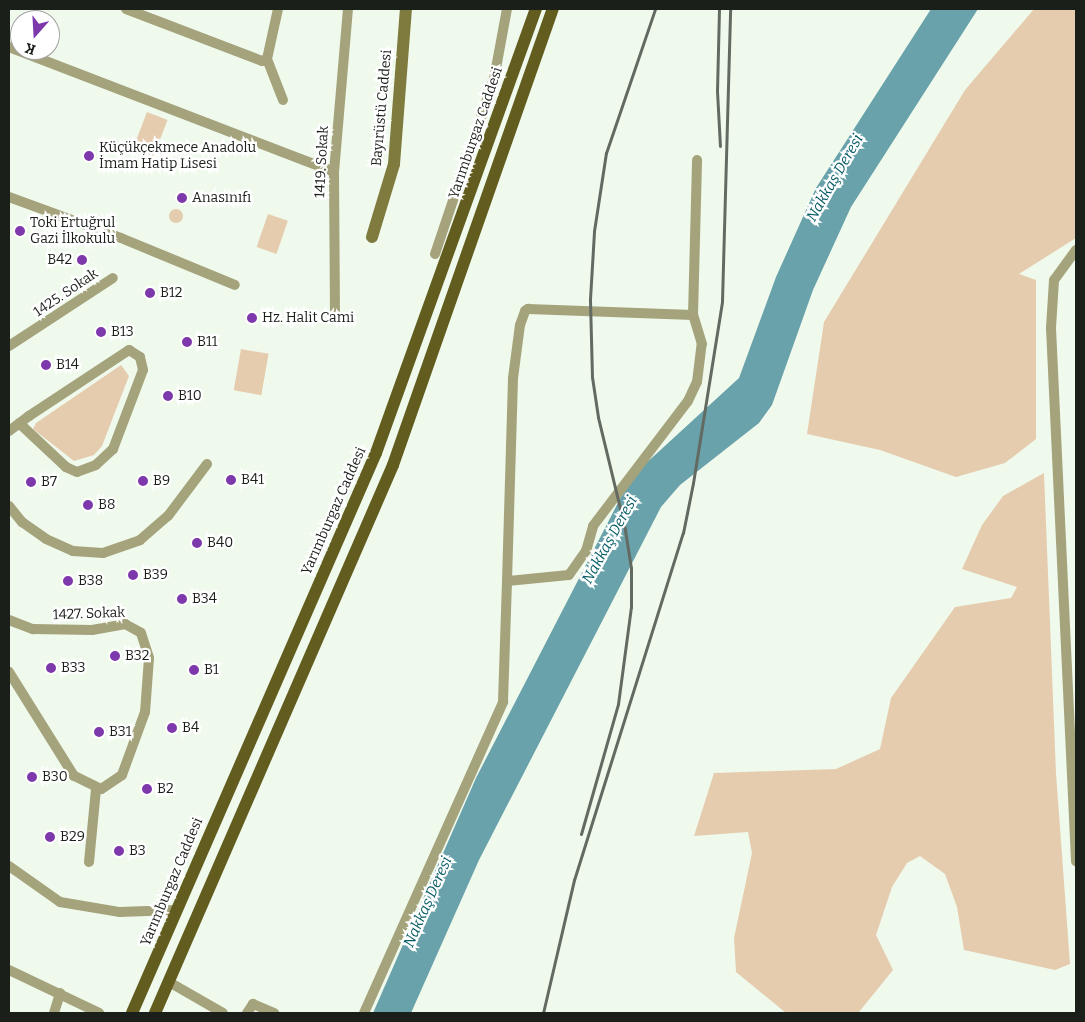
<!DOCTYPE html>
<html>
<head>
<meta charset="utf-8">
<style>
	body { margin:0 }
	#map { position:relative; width:1085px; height:1022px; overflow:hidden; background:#effaed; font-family:Bitter,serif }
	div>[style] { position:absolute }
	.green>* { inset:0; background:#e6ccae; transform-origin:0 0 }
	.round { border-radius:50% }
	.water>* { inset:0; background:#69a2aa }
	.street>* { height:10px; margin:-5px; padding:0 5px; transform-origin:5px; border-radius:5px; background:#a5a37c }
	.secondary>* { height:12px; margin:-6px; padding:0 6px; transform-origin:6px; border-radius:6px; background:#7f7a3e }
	.primary>* { height:12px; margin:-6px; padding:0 6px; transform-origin:6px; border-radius:6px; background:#625d1f }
	.rail>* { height:3px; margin:-1.5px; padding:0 1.5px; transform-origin:1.5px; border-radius:1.5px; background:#636a62 }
	.dots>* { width:14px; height:14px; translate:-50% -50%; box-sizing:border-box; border:2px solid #fff; border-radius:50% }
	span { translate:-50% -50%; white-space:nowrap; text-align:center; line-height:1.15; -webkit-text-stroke:4.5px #fff; paint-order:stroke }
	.street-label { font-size:14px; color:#1b1f1a }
	.poi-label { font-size:14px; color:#1b1f1a }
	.left { translate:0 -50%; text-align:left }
	.right { translate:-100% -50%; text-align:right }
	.water-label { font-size:15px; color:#065c65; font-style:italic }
	.frame { position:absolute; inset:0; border:10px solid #1b1f1a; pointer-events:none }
	.north { position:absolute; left:10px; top:10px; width:50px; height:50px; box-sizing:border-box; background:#fff; border:1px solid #a4a5a3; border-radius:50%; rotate:199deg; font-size:14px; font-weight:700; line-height:20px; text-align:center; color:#1b1f1a }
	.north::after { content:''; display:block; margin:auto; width:18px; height:22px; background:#7d38ac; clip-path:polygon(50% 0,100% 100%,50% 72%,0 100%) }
</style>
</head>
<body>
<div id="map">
	<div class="green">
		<i style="clip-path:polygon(1034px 9px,1076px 9px,1076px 238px,1019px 274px,1036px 280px,1036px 439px,1005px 463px,956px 477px,880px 450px,807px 434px,824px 322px,965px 90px)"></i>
		<i style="left:147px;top:112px;width:22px;height:39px;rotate:21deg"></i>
		<i class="round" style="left:169px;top:209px;width:14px;height:14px"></i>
		<i style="left:268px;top:214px;width:21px;height:35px;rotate:19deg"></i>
		<i style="left:241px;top:349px;width:28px;height:42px;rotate:10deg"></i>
		<i style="clip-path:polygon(121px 365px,129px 376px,102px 446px,94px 455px,74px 461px,33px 429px,36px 423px)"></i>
		<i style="clip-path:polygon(1044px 473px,1056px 773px,1070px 964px,1055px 970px,964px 950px,957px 907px,945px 874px,920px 856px,907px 863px,892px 887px,876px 935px,893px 970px,859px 1012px,786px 1013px,736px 972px,734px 938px,752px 853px,748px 832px,694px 836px,714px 773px,836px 769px,880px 749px,891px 698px,955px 607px,1011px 598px,1017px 587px,962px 569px,982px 525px,1003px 496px)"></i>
	</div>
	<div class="water">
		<i style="clip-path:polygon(931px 9px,978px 9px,851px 207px,813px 290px,772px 405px,759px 423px,680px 485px,661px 507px,479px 860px,411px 1013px,373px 1013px,476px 778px,621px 497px,643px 466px,739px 378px,776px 277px,816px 188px)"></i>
	</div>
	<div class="street">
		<i style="left:126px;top:9px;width:146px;rotate:20.9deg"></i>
		<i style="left:262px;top:61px;width:5px;rotate:-22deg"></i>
		<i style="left:267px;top:59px;width:51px;rotate:-77.6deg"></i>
		<i style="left:9px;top:47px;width:348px;rotate:21deg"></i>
		<i style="left:267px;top:59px;width:44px;rotate:68.7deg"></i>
		<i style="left:9px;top:197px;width:119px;rotate:20.1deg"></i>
		<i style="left:121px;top:238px;width:123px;rotate:22.4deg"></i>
		<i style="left:1076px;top:250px;width:37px;rotate:126deg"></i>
		<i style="left:1054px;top:280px;width:48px;rotate:93.6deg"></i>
		<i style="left:1051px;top:328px;width:534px;rotate:87.31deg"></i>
		<i style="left:435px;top:254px;width:185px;rotate:-71.4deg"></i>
		<i style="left:494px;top:79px;width:71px;rotate:-79.5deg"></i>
		<i style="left:335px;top:316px;width:144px;rotate:-90.4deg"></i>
		<i style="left:334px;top:172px;width:164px;rotate:-85.1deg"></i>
		<i style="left:9px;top:346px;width:124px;rotate:-33.2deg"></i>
		<i style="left:9px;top:431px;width:25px;rotate:-37deg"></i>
		<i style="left:29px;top:416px;width:120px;rotate:-33.4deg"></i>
		<i style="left:129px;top:350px;width:13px;rotate:32deg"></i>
		<i style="left:140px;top:357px;width:13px;rotate:77deg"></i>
		<i style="left:143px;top:370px;width:85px;rotate:110.8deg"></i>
		<i style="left:113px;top:449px;width:23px;rotate:137deg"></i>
		<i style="left:96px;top:465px;width:20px;rotate:160deg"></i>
		<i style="left:77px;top:472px;width:12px;rotate:-156deg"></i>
		<i style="left:66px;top:467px;width:64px;rotate:-136.9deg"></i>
		<i style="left:9px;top:506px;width:21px;rotate:51deg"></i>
		<i style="left:22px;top:522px;width:29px;rotate:35deg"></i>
		<i style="left:46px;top:539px;width:30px;rotate:24deg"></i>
		<i style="left:73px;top:551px;width:30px;rotate:4deg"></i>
		<i style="left:103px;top:553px;width:39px;rotate:-19deg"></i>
		<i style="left:140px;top:540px;width:37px;rotate:-41deg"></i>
		<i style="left:168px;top:516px;width:65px;rotate:-53.1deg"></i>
		<i style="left:507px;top:581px;width:203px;rotate:-88.3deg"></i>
		<i style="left:513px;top:378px;width:53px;rotate:-82.5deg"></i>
		<i style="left:520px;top:325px;width:15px;rotate:-70deg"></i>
		<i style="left:525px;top:311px;width:4px;rotate:-34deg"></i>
		<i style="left:528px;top:309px;width:165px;rotate:2.1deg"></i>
		<i style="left:9px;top:620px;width:26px;rotate:21deg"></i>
		<i style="left:33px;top:629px;width:59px;rotate:1deg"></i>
		<i style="left:92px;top:630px;width:34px;rotate:-10deg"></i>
		<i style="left:125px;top:624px;width:18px;rotate:29deg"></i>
		<i style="left:141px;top:633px;width:26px;rotate:72deg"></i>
		<i style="left:149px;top:658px;width:54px;rotate:94.2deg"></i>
		<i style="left:145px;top:712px;width:67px;rotate:110.1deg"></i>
		<i style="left:122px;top:775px;width:25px;rotate:146deg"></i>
		<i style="left:101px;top:789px;width:30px;rotate:-154deg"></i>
		<i style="left:74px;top:776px;width:123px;rotate:-122deg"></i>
		<i style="left:89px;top:862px;width:73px;rotate:-84.5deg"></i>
		<i style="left:9px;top:866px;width:62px;rotate:35.2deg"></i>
		<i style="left:60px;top:902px;width:61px;rotate:9.5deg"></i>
		<i style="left:120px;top:912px;width:55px;rotate:-2.1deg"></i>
		<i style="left:9px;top:970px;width:100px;rotate:25.5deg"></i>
		<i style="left:169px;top:982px;width:62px;rotate:29.9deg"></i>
		<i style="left:54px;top:1013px;width:21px;rotate:-73deg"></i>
		<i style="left:247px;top:1013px;width:11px;rotate:-56deg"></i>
		<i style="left:253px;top:1004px;width:23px;rotate:23deg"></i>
		<i style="left:364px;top:1013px;width:341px;rotate:-65.9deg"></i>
		<i style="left:503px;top:702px;width:121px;rotate:-88.1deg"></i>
		<i style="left:507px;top:581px;width:62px;rotate:-5.5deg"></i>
		<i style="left:569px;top:575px;width:29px;rotate:-55deg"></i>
		<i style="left:586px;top:551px;width:26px;rotate:-74deg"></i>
		<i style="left:593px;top:526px;width:157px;rotate:-52.8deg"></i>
		<i style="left:688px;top:401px;width:21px;rotate:-65deg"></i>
		<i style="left:697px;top:382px;width:38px;rotate:-83deg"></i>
		<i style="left:702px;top:344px;width:30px;rotate:-107deg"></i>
		<i style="left:693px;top:315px;width:155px;rotate:-88.5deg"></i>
	</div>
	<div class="secondary">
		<i style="left:372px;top:237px;width:76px;rotate:-73.2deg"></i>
		<i style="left:394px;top:164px;width:155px;rotate:-85.6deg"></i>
	</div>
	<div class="primary">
		<i style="left:132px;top:1013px;width:611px;rotate:-66.46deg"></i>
		<i style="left:376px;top:453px;width:472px;rotate:-70.2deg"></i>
		<i style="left:155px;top:1013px;width:597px;rotate:-66.52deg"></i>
		<i style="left:393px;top:465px;width:483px;rotate:-70.7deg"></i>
	</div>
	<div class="rail">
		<i style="left:719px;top:9px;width:82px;rotate:91.4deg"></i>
		<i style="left:717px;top:91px;width:55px;rotate:86.9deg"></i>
		<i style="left:581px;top:834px;width:135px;rotate:-74.1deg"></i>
		<i style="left:618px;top:704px;width:98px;rotate:-82.4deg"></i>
		<i style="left:631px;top:607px;width:39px;rotate:-90deg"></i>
		<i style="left:631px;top:568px;width:39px;rotate:-99deg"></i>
		<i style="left:625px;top:529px;width:115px;rotate:-103.6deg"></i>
		<i style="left:598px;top:417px;width:40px;rotate:-98.5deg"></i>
		<i style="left:592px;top:377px;width:78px;rotate:-91.5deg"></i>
		<i style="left:590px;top:299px;width:68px;rotate:-86.6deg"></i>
		<i style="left:594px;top:231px;width:79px;rotate:-81.3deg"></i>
		<i style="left:606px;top:153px;width:152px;rotate:-71.2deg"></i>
		<i style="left:543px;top:1013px;width:137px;rotate:-76.9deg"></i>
		<i style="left:574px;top:880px;width:364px;rotate:-72.6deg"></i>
		<i style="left:683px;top:533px;width:51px;rotate:-78.7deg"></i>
		<i style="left:693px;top:483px;width:184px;rotate:-80.9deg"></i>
		<i style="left:722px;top:301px;width:292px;rotate:-88.4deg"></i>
	</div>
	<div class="dots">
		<i style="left:89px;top:156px;background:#7d38ac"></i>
		<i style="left:182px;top:198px;background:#7d38ac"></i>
		<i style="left:20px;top:231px;background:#7d38ac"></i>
		<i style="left:82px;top:260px;background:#7d38ac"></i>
		<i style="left:150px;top:293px;background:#7d38ac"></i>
		<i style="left:252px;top:318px;background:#7d38ac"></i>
		<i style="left:101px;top:332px;background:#7d38ac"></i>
		<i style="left:187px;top:342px;background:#7d38ac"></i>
		<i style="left:46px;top:365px;background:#7d38ac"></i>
		<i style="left:168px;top:396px;background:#7d38ac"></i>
		<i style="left:231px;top:480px;background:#7d38ac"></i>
		<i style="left:143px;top:481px;background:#7d38ac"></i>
		<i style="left:31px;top:482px;background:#7d38ac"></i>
		<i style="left:88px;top:505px;background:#7d38ac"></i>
		<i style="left:197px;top:543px;background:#7d38ac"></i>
		<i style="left:133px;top:575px;background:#7d38ac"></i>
		<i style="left:68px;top:581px;background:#7d38ac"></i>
		<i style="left:182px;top:599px;background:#7d38ac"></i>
		<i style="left:115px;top:656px;background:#7d38ac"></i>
		<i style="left:51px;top:668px;background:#7d38ac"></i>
		<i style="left:194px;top:670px;background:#7d38ac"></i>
		<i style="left:172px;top:728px;background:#7d38ac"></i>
		<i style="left:99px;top:732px;background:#7d38ac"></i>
		<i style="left:32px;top:777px;background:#7d38ac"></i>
		<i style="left:147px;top:789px;background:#7d38ac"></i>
		<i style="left:50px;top:837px;background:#7d38ac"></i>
		<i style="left:119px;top:851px;background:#7d38ac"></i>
	</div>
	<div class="street-label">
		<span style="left:382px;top:108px;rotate:-85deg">Bayırüstü Caddesi</span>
		<span style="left:476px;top:133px;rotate:-71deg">Yarımburgaz Caddesi</span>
		<span style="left:322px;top:162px;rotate:-87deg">1419. Sokak</span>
		<span style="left:66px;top:293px;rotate:-34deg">1425. Sokak</span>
		<span style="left:334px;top:511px;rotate:-66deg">Yarımburgaz Caddesi</span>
		<span style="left:89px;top:614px;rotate:-2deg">1427. Sokak</span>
		<span style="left:172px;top:882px;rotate:-67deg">Yarımburgaz Caddesi</span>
	</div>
	<div class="poi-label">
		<span class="left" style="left:99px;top:156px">Küçükçekmece Anadolu<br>İmam Hatip Lisesi</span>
		<span class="left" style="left:192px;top:198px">Anasınıfı</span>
		<span class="left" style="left:30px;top:231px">Toki Ertuğrul<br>Gazi İlkokulu</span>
		<span class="right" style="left:72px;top:260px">B42</span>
		<span class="left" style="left:160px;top:293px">B12</span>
		<span class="left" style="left:262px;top:318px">Hz. Halit Cami</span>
		<span class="left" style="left:111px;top:332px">B13</span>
		<span class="left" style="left:197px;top:342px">B11</span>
		<span class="left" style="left:56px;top:365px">B14</span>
		<span class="left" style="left:178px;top:396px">B10</span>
		<span class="left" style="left:241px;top:480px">B41</span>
		<span class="left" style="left:153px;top:481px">B9</span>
		<span class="left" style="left:41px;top:482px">B7</span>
		<span class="left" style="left:98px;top:505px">B8</span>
		<span class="left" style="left:207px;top:543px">B40</span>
		<span class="left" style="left:143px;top:575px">B39</span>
		<span class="left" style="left:78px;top:581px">B38</span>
		<span class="left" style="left:192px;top:599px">B34</span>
		<span class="left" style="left:125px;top:656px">B32</span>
		<span class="left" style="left:61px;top:668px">B33</span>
		<span class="left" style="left:204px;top:670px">B1</span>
		<span class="left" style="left:182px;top:728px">B4</span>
		<span class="left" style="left:109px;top:732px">B31</span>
		<span class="left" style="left:42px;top:777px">B30</span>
		<span class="left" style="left:157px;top:789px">B2</span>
		<span class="left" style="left:60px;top:837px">B29</span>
		<span class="left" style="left:129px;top:851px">B3</span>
	</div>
	<div class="water-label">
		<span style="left:835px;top:178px;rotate:-60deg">Nakkaş Deresi</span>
		<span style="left:610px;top:540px;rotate:-61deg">Nakkaş Deresi</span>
		<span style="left:428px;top:902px;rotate:-66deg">Nakkaş Deresi</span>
	</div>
	<div class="frame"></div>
	<div class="north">K</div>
</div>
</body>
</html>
